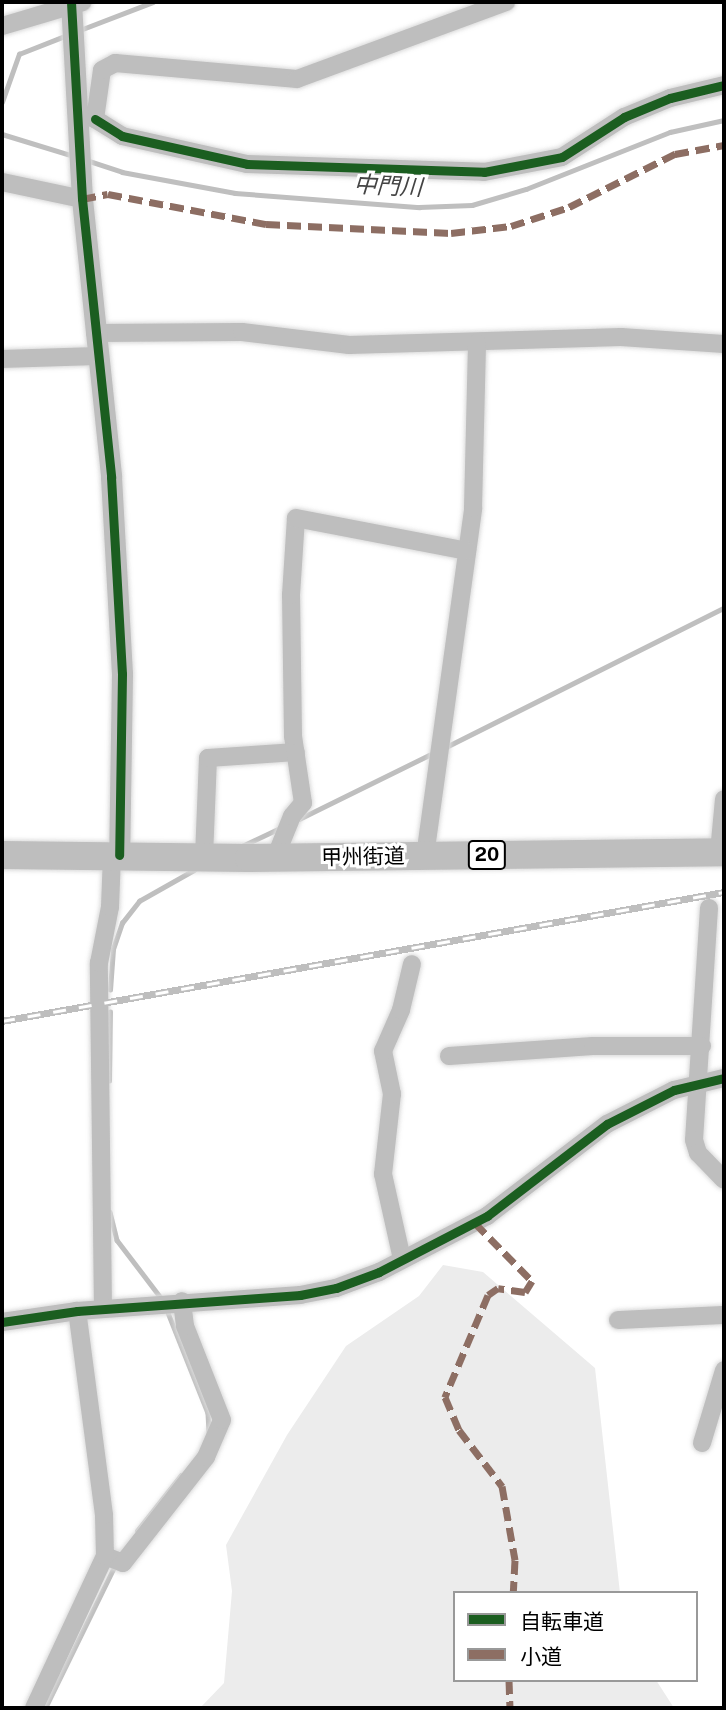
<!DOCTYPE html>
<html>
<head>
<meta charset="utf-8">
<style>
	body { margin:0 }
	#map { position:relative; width:726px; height:1710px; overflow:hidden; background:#fff; font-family:"Public Sans","Noto Sans JP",sans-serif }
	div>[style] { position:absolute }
	.green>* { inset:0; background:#ececec }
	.stream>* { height:4.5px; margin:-2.25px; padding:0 2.25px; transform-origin:2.25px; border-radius:2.25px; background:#bfbfbf }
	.roads { filter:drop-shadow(0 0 2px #dbdbdb) drop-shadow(0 0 2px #dbdbdb) }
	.minor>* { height:18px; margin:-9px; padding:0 9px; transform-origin:9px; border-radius:9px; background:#bebebe }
	.tertiary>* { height:21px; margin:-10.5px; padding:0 10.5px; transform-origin:10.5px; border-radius:10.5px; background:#bebebe }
	.trunk>* { height:28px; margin:-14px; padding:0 14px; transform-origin:14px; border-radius:14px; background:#bebebe }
	.rail>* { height:7px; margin-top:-3.5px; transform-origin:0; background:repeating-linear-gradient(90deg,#fff 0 13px,#bebebe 0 26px); box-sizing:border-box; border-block:2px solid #bebebe }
	.quiet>* { height:7px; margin-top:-3.5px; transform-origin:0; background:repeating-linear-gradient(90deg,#8d6e63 0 14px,transparent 0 21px) }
	.cycleway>* { height:9px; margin:-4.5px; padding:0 4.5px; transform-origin:4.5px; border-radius:4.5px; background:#1b5e20 }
	span { translate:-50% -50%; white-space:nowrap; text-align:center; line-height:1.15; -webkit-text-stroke:6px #fff; paint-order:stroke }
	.shield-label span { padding:2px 5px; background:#fff; border:2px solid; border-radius:5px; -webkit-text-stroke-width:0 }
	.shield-label { font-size:19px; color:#000; font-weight:700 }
	.street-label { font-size:21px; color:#000 }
	.water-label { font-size:23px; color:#444; font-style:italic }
	.frame { position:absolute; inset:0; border:4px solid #000; pointer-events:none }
	.legend { position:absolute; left:453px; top:1591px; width:245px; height:91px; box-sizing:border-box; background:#fff; border:2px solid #999; margin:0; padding:9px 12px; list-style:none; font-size:21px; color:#000 }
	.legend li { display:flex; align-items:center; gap:14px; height:35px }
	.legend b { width:35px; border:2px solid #999 }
</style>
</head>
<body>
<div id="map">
	<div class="green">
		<i style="clip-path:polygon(443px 1265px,483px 1272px,595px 1368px,620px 1593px,455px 1593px,455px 1680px,656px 1680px,674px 1708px,200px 1708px,224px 1683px,232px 1591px,226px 1545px,287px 1435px,346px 1346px,419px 1296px)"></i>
	</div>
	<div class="stream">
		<i style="left:80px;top:30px;width:78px;rotate:-21deg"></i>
		<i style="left:2px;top:102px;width:51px;rotate:-70.5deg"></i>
		<i style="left:19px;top:54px;width:49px;rotate:-21.4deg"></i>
		<i style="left:2px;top:134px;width:75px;rotate:17deg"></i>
		<i style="left:86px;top:160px;width:38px;rotate:18deg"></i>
		<i style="left:122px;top:172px;width:115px;rotate:10.5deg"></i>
		<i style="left:235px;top:193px;width:185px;rotate:4.4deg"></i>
		<i style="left:419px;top:207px;width:53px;rotate:-2.2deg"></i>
		<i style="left:472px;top:205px;width:56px;rotate:-16.5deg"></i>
		<i style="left:526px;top:189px;width:155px;rotate:-21.6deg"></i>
		<i style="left:670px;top:132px;width:55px;rotate:-12.5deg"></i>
		<i style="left:444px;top:748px;width:313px;rotate:-26.6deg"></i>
		<i style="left:299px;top:819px;width:149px;rotate:-26.2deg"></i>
		<i style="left:242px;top:846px;width:44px;rotate:-25.4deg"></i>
		<i style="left:110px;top:990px;width:41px;rotate:-85.8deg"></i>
		<i style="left:113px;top:949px;width:28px;rotate:-71deg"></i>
		<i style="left:122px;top:923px;width:28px;rotate:-52deg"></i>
		<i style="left:139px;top:901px;width:63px;rotate:-29.4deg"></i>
		<i style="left:109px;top:1081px;width:69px;rotate:-89.2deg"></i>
		<i style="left:110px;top:1212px;width:29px;rotate:76deg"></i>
		<i style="left:117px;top:1240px;width:74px;rotate:52.7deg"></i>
		<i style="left:167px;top:1310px;width:111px;rotate:68.3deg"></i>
		<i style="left:208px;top:1413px;width:20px;rotate:87deg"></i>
		<i style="left:137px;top:1531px;width:71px;rotate:-51.8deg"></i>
		<i style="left:45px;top:1708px;width:159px;rotate:-63.9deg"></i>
	</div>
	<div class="roads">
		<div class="minor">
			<i style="left:2px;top:26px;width:84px;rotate:-16.5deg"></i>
			<i style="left:85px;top:115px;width:11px;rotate:22deg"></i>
			<i style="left:95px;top:119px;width:49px;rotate:-81.9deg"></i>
			<i style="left:102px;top:70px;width:15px;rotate:-28deg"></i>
			<i style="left:115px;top:63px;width:183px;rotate:5deg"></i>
			<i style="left:297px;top:79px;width:223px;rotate:-20.2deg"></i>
			<i style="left:95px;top:119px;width:32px;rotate:32deg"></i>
			<i style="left:122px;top:136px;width:128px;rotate:12.6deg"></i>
			<i style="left:247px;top:164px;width:237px;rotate:1.9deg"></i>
			<i style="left:484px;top:172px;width:79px;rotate:-10.9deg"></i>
			<i style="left:562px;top:157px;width:74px;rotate:-32.8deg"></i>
			<i style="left:624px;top:117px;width:50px;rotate:-22.4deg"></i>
			<i style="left:670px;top:98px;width:56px;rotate:-13.5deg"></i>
			<i style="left:2px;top:182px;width:82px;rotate:12deg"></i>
			<i style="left:95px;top:333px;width:147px;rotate:-0.4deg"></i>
			<i style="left:242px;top:332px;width:108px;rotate:6.9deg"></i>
			<i style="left:349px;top:345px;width:272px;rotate:-1.7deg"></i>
			<i style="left:621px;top:337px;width:103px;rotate:3.9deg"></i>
			<i style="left:2px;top:359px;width:94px;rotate:-1.8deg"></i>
			<i style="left:719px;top:852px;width:53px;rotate:-84.6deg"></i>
			<i style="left:425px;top:856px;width:351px;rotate:-82.1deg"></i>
			<i style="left:473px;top:508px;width:165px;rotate:-88.6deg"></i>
			<i style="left:204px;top:857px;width:99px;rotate:-87.7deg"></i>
			<i style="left:208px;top:758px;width:88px;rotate:-3.9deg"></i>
			<i style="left:275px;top:858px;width:45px;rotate:-68deg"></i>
			<i style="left:292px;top:816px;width:17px;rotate:-50deg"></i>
			<i style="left:303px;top:803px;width:68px;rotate:-98.5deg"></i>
			<i style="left:293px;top:736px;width:141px;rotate:-90.8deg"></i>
			<i style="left:291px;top:595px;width:77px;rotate:-86.3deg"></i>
			<i style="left:296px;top:518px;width:174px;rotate:10.9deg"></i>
			<i style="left:709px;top:908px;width:232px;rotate:93.7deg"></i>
			<i style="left:694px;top:1140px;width:14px;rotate:73deg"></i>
			<i style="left:698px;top:1153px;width:37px;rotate:46deg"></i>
			<i style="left:449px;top:1056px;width:144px;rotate:-4deg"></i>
			<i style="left:593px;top:1046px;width:109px"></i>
			<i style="left:402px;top:1259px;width:87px;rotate:-102.6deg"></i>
			<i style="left:383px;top:1174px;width:81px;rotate:-83.6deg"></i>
			<i style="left:392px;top:1094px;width:44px;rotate:-101.8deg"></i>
			<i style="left:383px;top:1051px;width:45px;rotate:-66.3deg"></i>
			<i style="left:401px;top:1010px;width:47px;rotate:-76.6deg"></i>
			<i style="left:103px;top:1309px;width:346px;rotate:-90.7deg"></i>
			<i style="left:99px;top:963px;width:57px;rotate:-78.9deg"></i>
			<i style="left:110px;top:907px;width:52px;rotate:-87.8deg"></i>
			<i style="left:618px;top:1320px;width:106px;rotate:-2.7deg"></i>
			<i style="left:2px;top:1322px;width:76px;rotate:-8.3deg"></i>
			<i style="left:77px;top:1311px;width:224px;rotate:-4.1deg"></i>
			<i style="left:300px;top:1295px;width:37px;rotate:-11deg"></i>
			<i style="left:336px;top:1288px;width:46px;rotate:-20.4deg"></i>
			<i style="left:379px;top:1272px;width:122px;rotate:-27.4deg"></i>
			<i style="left:487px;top:1216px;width:151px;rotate:-37.5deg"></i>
			<i style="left:607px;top:1124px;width:75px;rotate:-26.9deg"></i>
			<i style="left:674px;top:1090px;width:51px;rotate:-13.5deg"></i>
			<i style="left:702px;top:1443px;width:76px;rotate:-73.2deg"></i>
			<i style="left:105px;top:1556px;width:19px;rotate:21deg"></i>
			<i style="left:123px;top:1563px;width:135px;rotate:-51.9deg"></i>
			<i style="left:206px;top:1457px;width:40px;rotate:-66.6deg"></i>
			<i style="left:222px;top:1420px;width:101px;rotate:-111.5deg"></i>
			<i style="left:185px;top:1326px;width:25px;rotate:-97deg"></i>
			<i style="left:34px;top:1708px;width:168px;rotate:-65deg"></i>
			<i style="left:105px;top:1556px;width:41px;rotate:-91.4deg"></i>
			<i style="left:104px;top:1515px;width:206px;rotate:-97.5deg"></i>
		</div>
		<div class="tertiary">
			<i style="left:71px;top:2px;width:197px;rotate:86.8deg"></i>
			<i style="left:82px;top:199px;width:280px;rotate:84deg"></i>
			<i style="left:111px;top:477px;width:197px;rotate:86.8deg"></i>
			<i style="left:122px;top:674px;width:181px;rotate:90.9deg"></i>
		</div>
		<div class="trunk">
			<i style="left:2px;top:855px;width:247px;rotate:0.7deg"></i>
			<i style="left:249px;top:858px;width:475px;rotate:-0.7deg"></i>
		</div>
	</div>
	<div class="rail">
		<i style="left:2px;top:1021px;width:733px;rotate:-10.13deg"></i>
	</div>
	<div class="quiet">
		<i style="left:82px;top:199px;width:26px;rotate:-11deg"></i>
		<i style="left:108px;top:194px;width:161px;rotate:10.8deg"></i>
		<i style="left:266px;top:224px;width:185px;rotate:2.8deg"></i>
		<i style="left:451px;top:233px;width:60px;rotate:-6.7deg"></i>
		<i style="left:511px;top:226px;width:61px;rotate:-18.1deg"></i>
		<i style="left:569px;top:207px;width:119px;rotate:-26.6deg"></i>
		<i style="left:675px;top:154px;width:50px;rotate:-10.4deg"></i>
		<i style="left:475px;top:1223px;width:81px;rotate:45.5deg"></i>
		<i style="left:532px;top:1281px;width:13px;rotate:122deg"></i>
		<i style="left:525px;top:1292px;width:27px;rotate:-172deg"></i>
		<i style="left:498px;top:1288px;width:12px;rotate:145deg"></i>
		<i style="left:488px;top:1295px;width:111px;rotate:112.9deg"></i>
		<i style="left:445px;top:1397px;width:36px;rotate:67deg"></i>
		<i style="left:459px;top:1430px;width:71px;rotate:52.5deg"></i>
		<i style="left:502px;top:1486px;width:75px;rotate:80deg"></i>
		<i style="left:515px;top:1560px;width:33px;rotate:93deg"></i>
		<i style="left:509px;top:1680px;width:28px;rotate:88deg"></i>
	</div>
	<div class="cycleway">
		<i style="left:71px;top:2px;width:197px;rotate:86.8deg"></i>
		<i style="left:82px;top:199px;width:280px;rotate:84deg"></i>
		<i style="left:111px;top:477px;width:197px;rotate:86.8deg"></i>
		<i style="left:122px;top:674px;width:181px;rotate:90.9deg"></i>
		<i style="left:95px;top:119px;width:32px;rotate:32deg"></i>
		<i style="left:122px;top:136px;width:128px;rotate:12.6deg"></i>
		<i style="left:247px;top:164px;width:237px;rotate:1.9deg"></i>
		<i style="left:484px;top:172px;width:79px;rotate:-10.9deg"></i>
		<i style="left:562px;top:157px;width:74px;rotate:-32.8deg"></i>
		<i style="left:624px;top:117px;width:50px;rotate:-22.4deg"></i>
		<i style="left:670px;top:98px;width:56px;rotate:-13.5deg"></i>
		<i style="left:2px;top:1322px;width:76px;rotate:-8.3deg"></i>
		<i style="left:77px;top:1311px;width:224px;rotate:-4.1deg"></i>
		<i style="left:300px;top:1295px;width:37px;rotate:-11deg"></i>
		<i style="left:336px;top:1288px;width:46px;rotate:-20.4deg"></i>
		<i style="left:379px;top:1272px;width:122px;rotate:-27.4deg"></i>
		<i style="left:487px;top:1216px;width:151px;rotate:-37.5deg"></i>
		<i style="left:607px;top:1124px;width:75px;rotate:-26.9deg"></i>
		<i style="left:674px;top:1090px;width:51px;rotate:-13.5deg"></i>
	</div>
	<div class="shield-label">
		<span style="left:487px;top:855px">20</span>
	</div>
	<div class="street-label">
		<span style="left:363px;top:857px;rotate:-1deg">甲州街道</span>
	</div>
	<div class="water-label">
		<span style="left:388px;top:186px;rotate:3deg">中門川</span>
	</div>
	<div class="frame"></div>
	<ul class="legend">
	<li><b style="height:9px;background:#1b5e20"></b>自転車道</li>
	<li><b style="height:9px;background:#8d6e63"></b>小道</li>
	</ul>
</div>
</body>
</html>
